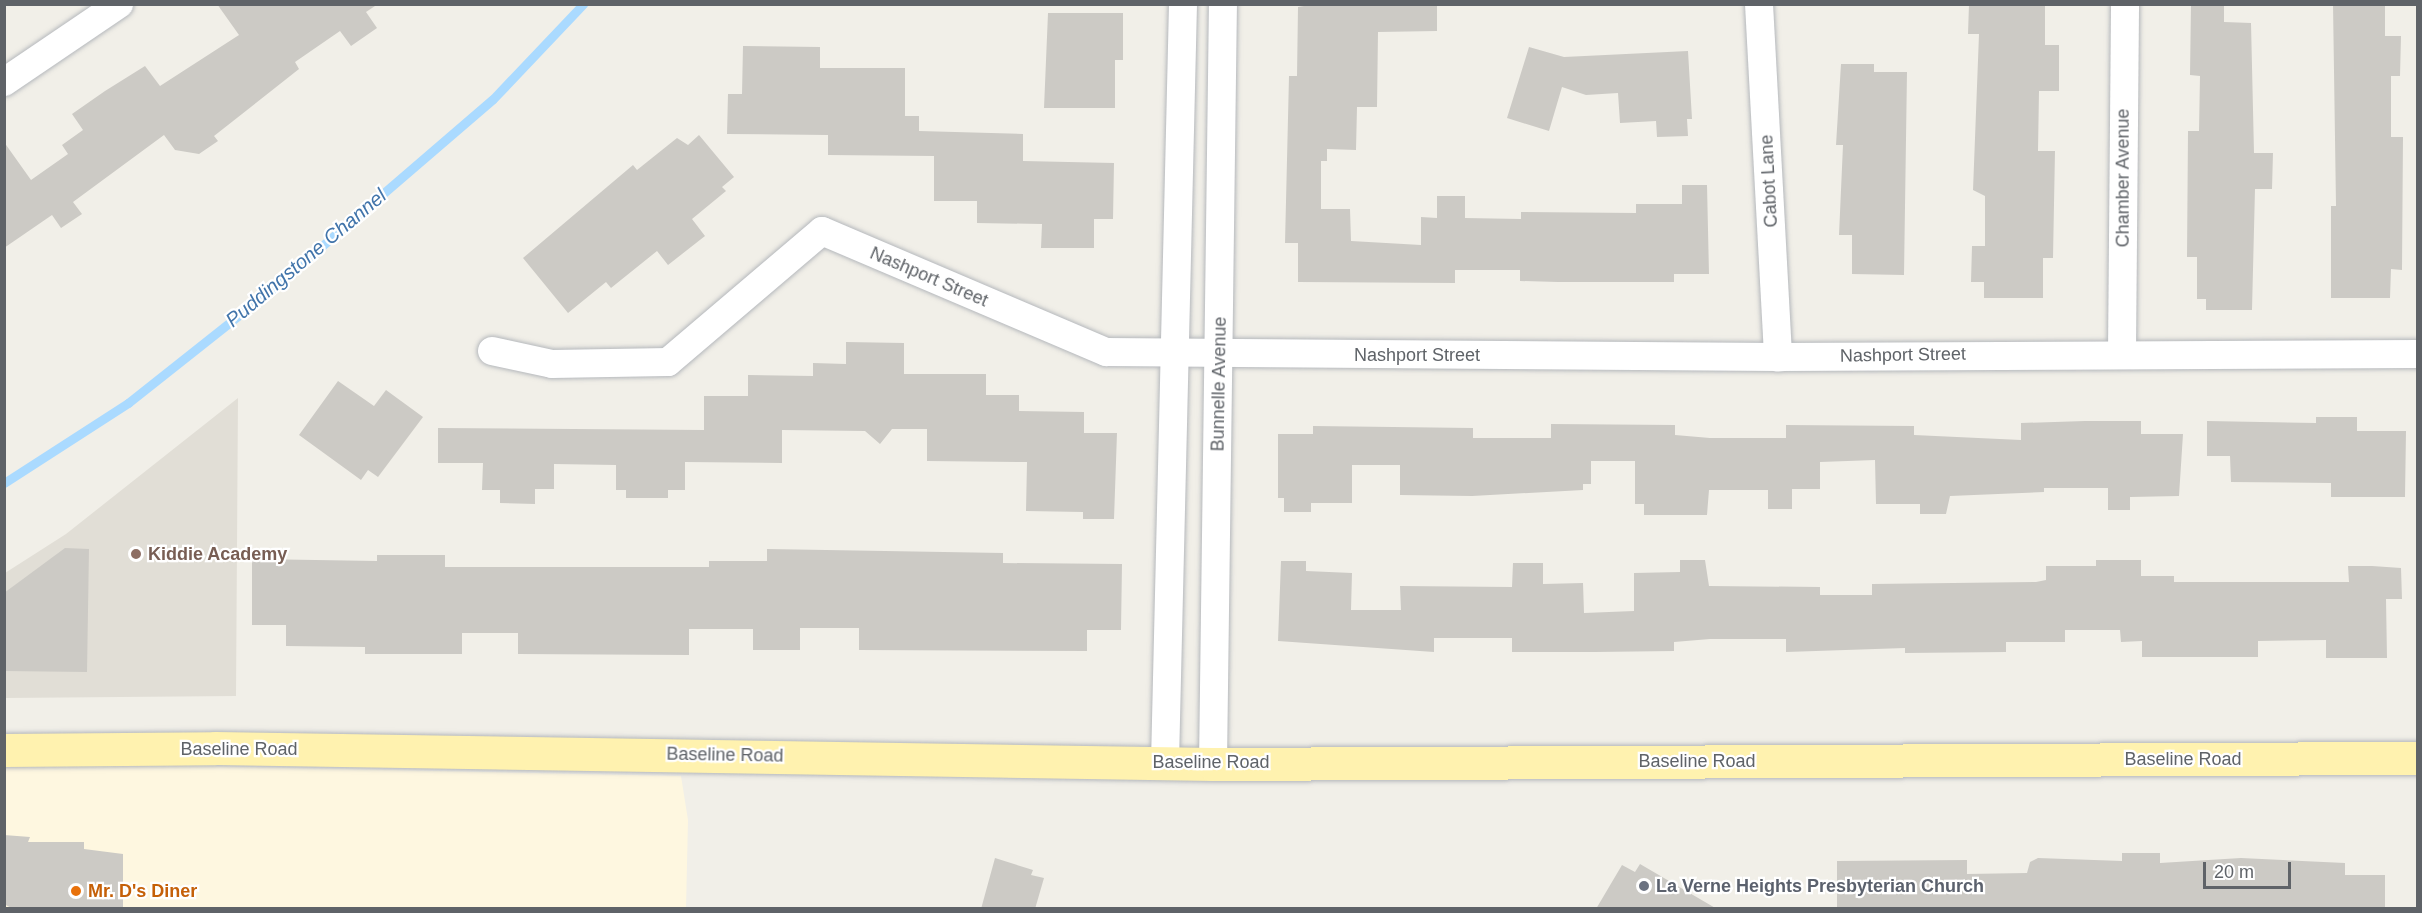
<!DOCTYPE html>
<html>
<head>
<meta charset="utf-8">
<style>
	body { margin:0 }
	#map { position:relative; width:2422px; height:913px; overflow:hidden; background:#f1efe8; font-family:Helvetica,sans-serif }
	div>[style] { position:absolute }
	.commercial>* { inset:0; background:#fef7e0 }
	.education>* { inset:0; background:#e1ded6 }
	.stream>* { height:9px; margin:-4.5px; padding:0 4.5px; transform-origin:4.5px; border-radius:4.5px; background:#aadaff }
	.building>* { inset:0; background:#cccac5 }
	.roads { filter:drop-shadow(0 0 2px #b5b8bc) drop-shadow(0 0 2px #b5b8bc) }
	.street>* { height:28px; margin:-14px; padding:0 14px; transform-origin:14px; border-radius:14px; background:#fff }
	.primary>* { height:33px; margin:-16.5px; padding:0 16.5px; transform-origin:16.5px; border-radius:16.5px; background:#fff2af }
	.dots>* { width:16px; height:16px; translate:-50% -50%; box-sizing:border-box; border:3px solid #fff; border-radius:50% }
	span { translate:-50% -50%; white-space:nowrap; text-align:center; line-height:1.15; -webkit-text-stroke:4.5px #fff; paint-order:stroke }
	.street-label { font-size:18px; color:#5f6368 }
	.education-label { font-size:18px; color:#785e54; font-weight:700 }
	.left { translate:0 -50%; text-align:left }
	.worship-label { font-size:18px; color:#5b616d; font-weight:700 }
	.food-label { font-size:18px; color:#c56008; font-weight:700 }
	.water-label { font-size:20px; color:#4174aa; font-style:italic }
	.frame { position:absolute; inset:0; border:6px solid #5f6368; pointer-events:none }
	.scale { position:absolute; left:2203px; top:862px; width:88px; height:27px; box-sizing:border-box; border:3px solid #5f6368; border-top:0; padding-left:8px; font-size:18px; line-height:21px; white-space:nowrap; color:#5f6368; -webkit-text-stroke:4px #fff; paint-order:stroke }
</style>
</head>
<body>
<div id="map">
	<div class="commercial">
		<i style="clip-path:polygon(5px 762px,681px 776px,688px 820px,686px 908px,5px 908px)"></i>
	</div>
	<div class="education">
		<i style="clip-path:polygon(238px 398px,236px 696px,5px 698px,5px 573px,66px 534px)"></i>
	</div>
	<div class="stream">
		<i style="left:4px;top:483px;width:148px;rotate:-32.8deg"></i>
		<i style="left:128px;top:403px;width:184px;rotate:-38.4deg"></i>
		<i style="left:272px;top:289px;width:291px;rotate:-40.7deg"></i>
		<i style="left:493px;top:99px;width:131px;rotate:-46.5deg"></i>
	</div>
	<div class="building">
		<i style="clip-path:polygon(217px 4px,378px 4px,366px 12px,377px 28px,351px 46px,340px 31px,295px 62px,299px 69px,214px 136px,218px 141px,199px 154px,175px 150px,164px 135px,73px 202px,82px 214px,61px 228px,52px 215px,4px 248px,4px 142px,31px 180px,68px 154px,62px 145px,83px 130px,72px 114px,105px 91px,145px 66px,160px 86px,239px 35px)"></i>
		<i style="clip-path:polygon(1316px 4px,1437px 4px,1437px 31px,1378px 32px,1377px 107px,1357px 107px,1356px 150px,1327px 149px,1327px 161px,1321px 161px,1321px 209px,1350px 209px,1351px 241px,1421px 245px,1421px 217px,1437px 218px,1437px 196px,1465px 196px,1465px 218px,1521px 219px,1521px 212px,1636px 213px,1636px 204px,1682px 204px,1682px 185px,1707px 185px,1709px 274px,1674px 274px,1674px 282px,1558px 282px,1520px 281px,1520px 270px,1455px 270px,1455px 283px,1298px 282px,1298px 243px,1285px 243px,1289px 76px,1297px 76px,1298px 7px)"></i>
		<i style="clip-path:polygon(1969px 4px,2045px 4px,2045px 45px,2059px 45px,2059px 91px,2039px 91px,2038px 151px,2055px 151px,2053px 258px,2043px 258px,2043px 298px,1984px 298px,1984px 282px,1971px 282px,1972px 246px,1985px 246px,1985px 196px,1973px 190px,1979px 34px,1968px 34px)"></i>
		<i style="clip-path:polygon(2191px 4px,2224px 4px,2224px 22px,2251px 23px,2254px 153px,2273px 153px,2272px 189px,2255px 189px,2252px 310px,2206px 310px,2206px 299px,2197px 299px,2197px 257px,2187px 257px,2188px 131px,2199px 131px,2200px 76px,2190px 75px)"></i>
		<i style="clip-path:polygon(2333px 4px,2385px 4px,2385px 36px,2401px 36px,2400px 76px,2391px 76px,2391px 137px,2403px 137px,2402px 270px,2391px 269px,2390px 298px,2331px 298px,2331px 206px,2336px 206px)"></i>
		<i style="clip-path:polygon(1048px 13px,1123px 13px,1123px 60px,1115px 60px,1115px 108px,1044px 108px)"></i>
		<i style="clip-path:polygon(743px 46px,820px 47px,820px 68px,905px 68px,905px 116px,919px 116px,919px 131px,1023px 134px,1023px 161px,1114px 163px,1113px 219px,1094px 219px,1094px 248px,1041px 248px,1042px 224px,977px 223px,977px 201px,934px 201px,934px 156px,828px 155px,828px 135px,727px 134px,728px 94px,742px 94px)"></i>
		<i style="clip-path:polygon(1529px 47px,1564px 57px,1688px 51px,1692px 119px,1687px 119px,1688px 136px,1657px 137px,1656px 121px,1620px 123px,1618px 93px,1586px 95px,1562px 87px,1549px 131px,1507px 118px)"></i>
		<i style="clip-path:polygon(1841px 64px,1874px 64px,1874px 72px,1907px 72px,1904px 275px,1852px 274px,1852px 235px,1839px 235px,1843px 145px,1836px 145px)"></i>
		<i style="clip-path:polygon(699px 135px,734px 177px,722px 187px,726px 191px,692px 219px,705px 236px,668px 265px,657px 251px,611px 288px,606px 282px,568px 313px,523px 258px,633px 165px,637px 170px,677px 138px,688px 145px)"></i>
		<i style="clip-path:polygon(846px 342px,904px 343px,904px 374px,986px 374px,986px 395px,1019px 395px,1019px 411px,1084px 412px,1084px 433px,1117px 433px,1114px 519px,1083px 519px,1083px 512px,1026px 511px,1027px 462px,927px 461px,927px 429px,892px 429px,880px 444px,865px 431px,782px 430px,782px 463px,685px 462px,685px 490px,668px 490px,668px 498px,626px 498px,626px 490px,616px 490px,616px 465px,554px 464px,554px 489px,535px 489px,535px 504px,500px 503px,500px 490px,482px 490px,483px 463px,438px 463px,438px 428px,704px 430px,704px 396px,748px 396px,748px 375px,813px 376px,813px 363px,846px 364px)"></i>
		<i style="clip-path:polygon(338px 381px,374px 406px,386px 390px,423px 417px,378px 477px,368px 470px,361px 480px,299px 435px)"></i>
		<i style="clip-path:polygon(2316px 417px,2357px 417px,2357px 431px,2406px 431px,2405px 497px,2331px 497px,2331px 483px,2231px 482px,2230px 456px,2207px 456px,2207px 421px,2316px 423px)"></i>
		<i style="clip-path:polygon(2085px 421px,2141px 421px,2141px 434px,2183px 434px,2179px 496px,2130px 497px,2130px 510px,2108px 510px,2108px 488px,2044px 488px,2044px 492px,1950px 496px,1946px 514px,1920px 514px,1920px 504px,1876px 504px,1875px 460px,1820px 462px,1820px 489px,1792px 489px,1792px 509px,1768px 509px,1768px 490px,1709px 490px,1707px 515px,1644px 515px,1644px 504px,1635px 504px,1635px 461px,1591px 461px,1591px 484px,1583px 484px,1583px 490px,1472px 496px,1400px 495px,1400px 465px,1352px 465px,1352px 503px,1311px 503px,1311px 512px,1284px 512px,1284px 498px,1278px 498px,1278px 434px,1313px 434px,1313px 426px,1473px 428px,1473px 438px,1551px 438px,1551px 424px,1675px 425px,1675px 435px,1710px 438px,1786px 438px,1786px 425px,1914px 426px,1914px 435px,2021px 440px,2021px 423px)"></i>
		<i style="clip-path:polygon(65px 548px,89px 549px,87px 672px,4px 671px,4px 593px)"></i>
		<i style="clip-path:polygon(767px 549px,1003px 553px,1003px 563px,1122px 564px,1121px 630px,1087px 630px,1087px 651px,859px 650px,859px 628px,800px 628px,800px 650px,753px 650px,753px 629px,689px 629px,689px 655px,518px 654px,518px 633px,462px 633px,462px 654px,365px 654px,365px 647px,286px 646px,286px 625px,252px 625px,252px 559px,377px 561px,377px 555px,445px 555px,445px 567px,709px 567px,709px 561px,767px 561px)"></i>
		<i style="clip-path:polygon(1680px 560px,1705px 560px,1709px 586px,1820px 587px,1820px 595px,1872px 595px,1872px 584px,2036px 582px,2046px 580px,2046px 566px,2096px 566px,2096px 560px,2141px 560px,2141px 576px,2174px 576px,2174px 582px,2349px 582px,2348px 566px,2372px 566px,2401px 568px,2402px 599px,2386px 599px,2387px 658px,2326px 658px,2326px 640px,2258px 641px,2258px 657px,2142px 657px,2142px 641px,2121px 642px,2120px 630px,2065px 630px,2065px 642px,2006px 642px,2006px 652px,1905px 653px,1905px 648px,1786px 652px,1786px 639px,1710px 639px,1674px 642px,1674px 651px,1595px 652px,1512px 652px,1512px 638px,1434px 638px,1434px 652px,1278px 641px,1281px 561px,1306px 561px,1306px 571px,1352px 573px,1351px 610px,1401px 610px,1400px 586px,1512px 587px,1513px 563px,1543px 563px,1543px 584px,1583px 583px,1584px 613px,1634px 611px,1634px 573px,1680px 572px)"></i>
		<i style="clip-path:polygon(4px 835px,30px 837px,28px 842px,84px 842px,84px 849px,123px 854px,123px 909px,13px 909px,4px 904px)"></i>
		<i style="clip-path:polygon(2122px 853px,2160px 853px,2160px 863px,2241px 858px,2345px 863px,2345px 875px,2385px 875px,2385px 909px,1837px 909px,1837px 861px,1967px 860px,1967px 874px,2027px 873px,2030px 862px,2038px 858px,2122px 861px)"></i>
		<i style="clip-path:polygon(995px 858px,1033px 870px,1031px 875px,1044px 878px,1035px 909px,981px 909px)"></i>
		<i style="clip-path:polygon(1640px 864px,1717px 909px,1596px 909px,1622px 865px,1635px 872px)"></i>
	</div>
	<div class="roads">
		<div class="street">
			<i style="left:1759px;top:4px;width:354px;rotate:86.9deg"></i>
			<i style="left:4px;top:82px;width:139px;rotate:-34.1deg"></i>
			<i style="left:492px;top:351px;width:61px;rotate:12.2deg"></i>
			<i style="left:552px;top:364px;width:116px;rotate:-1deg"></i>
			<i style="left:668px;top:362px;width:202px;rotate:-40.4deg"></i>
			<i style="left:822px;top:231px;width:309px;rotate:23.1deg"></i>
			<i style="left:1106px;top:352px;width:672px;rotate:0.43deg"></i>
			<i style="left:1778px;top:357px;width:640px;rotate:-0.27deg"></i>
			<i style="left:2122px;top:352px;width:348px;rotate:-89.5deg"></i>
			<i style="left:1165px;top:762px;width:758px;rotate:-88.64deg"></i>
			<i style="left:1213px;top:764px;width:760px;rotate:-89.25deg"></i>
		</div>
		<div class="primary">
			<i style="left:4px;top:750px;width:211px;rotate:-0.5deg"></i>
			<i style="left:215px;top:748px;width:998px;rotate:0.92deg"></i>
			<i style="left:1213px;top:764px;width:1205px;rotate:-0.29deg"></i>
		</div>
	</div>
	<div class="dots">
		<i style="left:136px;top:554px;background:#8d6e63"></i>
		<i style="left:1644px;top:886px;background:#6b7280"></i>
		<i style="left:76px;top:891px;background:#e8710a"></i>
	</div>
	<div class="street-label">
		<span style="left:2123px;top:178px;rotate:-90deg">Chamber Avenue</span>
		<span style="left:1769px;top:181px;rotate:-93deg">Cabot Lane</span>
		<span style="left:929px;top:277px;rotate:23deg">Nashport Street</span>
		<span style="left:1417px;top:355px">Nashport Street</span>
		<span style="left:1903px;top:355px;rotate:-1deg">Nashport Street</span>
		<span style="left:1219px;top:384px;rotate:-89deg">Bunnelle Avenue</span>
		<span style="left:239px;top:749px">Baseline Road</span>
		<span style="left:725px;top:755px;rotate:1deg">Baseline Road</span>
		<span style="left:2183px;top:759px">Baseline Road</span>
		<span style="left:1697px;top:761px">Baseline Road</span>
		<span style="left:1211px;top:762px">Baseline Road</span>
	</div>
	<div class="education-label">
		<span class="left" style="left:148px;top:554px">Kiddie Academy</span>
	</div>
	<div class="worship-label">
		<span class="left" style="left:1656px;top:886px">La Verne Heights Presbyterian Church</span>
	</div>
	<div class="food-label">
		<span class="left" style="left:88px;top:891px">Mr. D's Diner</span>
	</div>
	<div class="water-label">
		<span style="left:306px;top:258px;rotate:-40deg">Puddingstone Channel</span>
	</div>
	<div class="frame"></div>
	<div class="scale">20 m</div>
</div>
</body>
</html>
